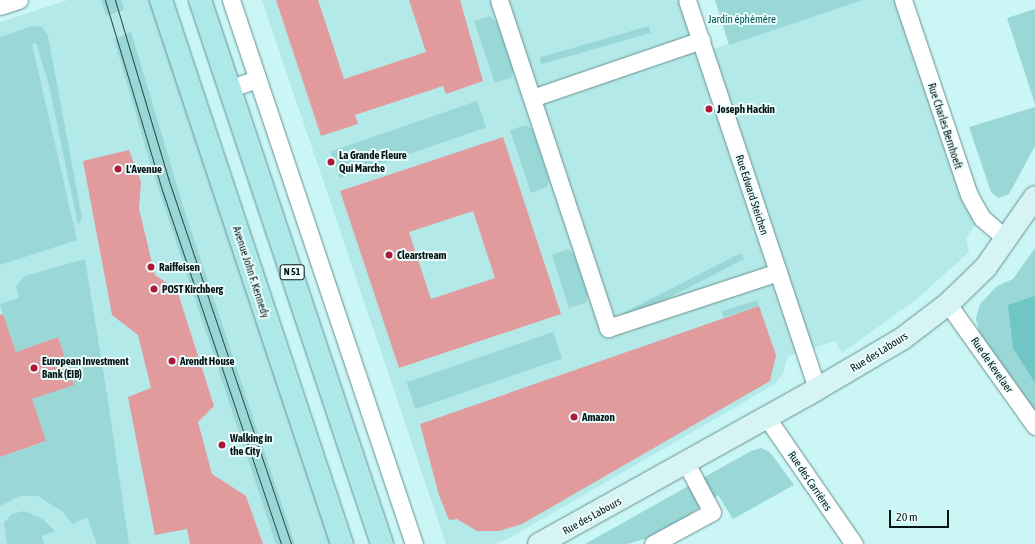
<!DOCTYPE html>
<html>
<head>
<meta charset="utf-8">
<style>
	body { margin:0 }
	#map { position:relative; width:1035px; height:544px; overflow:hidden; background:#caf6f5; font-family:"Asap Condensed",sans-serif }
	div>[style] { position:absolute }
	.built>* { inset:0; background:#b4e9e9 }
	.green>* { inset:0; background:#99d8d7; transform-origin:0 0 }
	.forest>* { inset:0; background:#70c6c5 }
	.building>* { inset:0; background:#e19b9c }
	.roads { filter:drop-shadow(0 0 1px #668f8e) drop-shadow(0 0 1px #668f8e) }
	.street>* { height:17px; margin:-8.5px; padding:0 8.5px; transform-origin:8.5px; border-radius:8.5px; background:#fff }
	.secondary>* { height:22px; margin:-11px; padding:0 11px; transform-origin:11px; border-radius:11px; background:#d6f4f4 }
	.primary>* { height:22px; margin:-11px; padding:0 11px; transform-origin:11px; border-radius:11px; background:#aee9e9 }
	.tram>* { height:1px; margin:-0.5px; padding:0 0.5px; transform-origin:0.5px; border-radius:0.5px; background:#324848 }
	.dots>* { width:11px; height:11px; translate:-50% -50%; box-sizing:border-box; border:2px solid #ecfdfd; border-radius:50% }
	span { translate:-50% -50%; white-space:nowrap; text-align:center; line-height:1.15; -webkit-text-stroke:4px #ecfdfd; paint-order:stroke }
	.shield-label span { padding:1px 3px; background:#ecfdfd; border:1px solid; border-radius:3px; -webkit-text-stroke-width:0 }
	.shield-label { font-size:10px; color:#051515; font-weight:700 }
	.park-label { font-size:11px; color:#015353 }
	.poi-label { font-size:11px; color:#051515; font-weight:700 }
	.left { translate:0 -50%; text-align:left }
	.street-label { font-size:11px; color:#051515 }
	.scale { position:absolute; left:889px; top:510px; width:60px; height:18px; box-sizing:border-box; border:2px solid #051515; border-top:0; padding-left:5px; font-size:12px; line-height:14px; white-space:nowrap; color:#051515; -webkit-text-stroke:3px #ecfdfd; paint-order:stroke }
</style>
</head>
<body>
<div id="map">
	<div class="built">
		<i style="clip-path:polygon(68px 0,152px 0,342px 544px,0 544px,0 22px)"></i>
		<i style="clip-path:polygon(262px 0,687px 0,705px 52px,863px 0,903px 0,982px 218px,966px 237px,969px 252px,918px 298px,842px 353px,835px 341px,788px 356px,783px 373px,775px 384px,506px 540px,494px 544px,446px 544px)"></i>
	</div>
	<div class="green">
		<i style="clip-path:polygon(101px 0,121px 0,124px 10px,106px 16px)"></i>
		<i style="clip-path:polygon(715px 0,863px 0,729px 45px)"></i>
		<i style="clip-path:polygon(1035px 9px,1035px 104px,1007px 18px)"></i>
		<i style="clip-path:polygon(490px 16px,497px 22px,514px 71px,511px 78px,495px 83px,474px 21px)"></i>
		<i style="clip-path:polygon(32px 26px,42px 27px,48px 36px,82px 218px,78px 225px,49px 86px,36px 43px,32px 44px,77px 240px,0 265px,0 37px)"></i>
		<i style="left:649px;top:26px;width:7px;height:114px;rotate:74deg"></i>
		<i style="clip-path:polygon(131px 32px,184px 209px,295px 544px,276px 544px,151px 166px,114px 39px)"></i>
		<i style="left:477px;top:101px;width:28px;height:155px;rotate:71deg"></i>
		<i style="clip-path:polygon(1035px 107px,1035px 146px,1009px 194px,998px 198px,991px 192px,969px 127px)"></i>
		<i style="clip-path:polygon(526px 125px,532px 129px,549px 181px,547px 187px,531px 193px,510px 130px)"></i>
		<i style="clip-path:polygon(1035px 248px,1035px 412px,979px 332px,976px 318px,980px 304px,997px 286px,1013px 279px)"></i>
		<i style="clip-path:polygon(568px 249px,573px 253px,588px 297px,586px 303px,569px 308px,552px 255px)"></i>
		<i style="left:741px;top:253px;width:7px;height:131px;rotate:63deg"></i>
		<i style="clip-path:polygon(85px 259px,109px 407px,129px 544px,97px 544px,87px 517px,72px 524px,63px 512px,38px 496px,20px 496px,0 506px,0 457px,45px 442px,32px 399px,74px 384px,58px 337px,16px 352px,0 304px,19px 298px,16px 286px,25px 276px)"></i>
		<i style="left:757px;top:300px;width:6px;height:37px;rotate:72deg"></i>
		<i style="left:553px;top:332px;width:28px;height:155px;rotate:71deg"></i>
		<i style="clip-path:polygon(761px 448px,770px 452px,794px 485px,733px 519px,718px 495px,674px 525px,645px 539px,627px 544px,585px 544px,751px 451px)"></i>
		<i style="clip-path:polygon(24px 511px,43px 519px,55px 531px,42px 536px,44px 544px,7px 544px,4px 523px,12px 514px)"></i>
	</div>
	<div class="forest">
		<i style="clip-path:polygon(1035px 296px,1035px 383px,1013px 348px,1008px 305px)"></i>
	</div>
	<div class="building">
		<i style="clip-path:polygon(276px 0,318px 0,344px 79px,426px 52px,409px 0,460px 0,483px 81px,446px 94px,443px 86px,355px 115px,358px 124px,321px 136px)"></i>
		<i style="clip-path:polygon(evenodd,503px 137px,561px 314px,399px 368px,340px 191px,503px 137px,473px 211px,495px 278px,431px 299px,409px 232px,473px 211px)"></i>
		<i style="clip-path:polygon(129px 150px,141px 182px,139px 209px,155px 275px,177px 290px,214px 406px,198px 422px,212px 474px,246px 496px,263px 544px,190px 544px,187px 529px,155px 535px,128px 397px,151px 388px,138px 335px,112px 315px,83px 161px)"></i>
		<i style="clip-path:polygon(759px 306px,776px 355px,770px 381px,522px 524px,499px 531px,477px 531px,457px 519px,449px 520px,439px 495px,420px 424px)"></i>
		<i style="clip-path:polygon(3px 314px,16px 352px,58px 337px,74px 385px,32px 399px,46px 441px,0 457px,0 315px)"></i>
	</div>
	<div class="roads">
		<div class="street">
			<i style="left:231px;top:0;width:574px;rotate:71.41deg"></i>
			<i style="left:499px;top:0;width:346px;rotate:71.6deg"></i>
			<i style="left:608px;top:328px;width:179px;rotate:-18.2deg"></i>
			<i style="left:687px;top:0;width:410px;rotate:71.5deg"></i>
			<i style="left:903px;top:0;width:206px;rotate:71.3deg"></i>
			<i style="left:969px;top:195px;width:26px;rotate:61deg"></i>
			<i style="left:982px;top:218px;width:33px;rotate:41deg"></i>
			<i style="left:0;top:6px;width:20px;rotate:-18deg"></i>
			<i style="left:231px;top:88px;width:28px;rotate:-19deg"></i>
			<i style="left:532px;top:98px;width:179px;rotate:-18.9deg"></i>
			<i style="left:948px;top:304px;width:150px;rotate:54.5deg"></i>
			<i style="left:767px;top:418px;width:153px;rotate:55.4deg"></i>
			<i style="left:653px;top:544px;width:67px;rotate:-28.5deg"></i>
			<i style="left:712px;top:512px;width:55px;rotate:-118deg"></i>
		</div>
		<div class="secondary">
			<i style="left:539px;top:544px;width:318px;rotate:-29.1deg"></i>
			<i style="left:817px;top:389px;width:99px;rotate:-30.5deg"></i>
			<i style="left:902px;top:339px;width:58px;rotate:-37.3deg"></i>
			<i style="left:948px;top:304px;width:53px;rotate:-44.2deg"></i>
			<i style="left:986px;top:267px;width:85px;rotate:-55deg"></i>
		</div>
		<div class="primary">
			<i style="left:161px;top:0;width:573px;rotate:71.6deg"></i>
			<i style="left:200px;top:0;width:574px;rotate:71.5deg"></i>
		</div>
	</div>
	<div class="tram">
		<i style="left:105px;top:0;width:195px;rotate:73.3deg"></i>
		<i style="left:161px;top:187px;width:377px;rotate:71.4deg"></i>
		<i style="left:115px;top:0;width:192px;rotate:73.4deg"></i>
		<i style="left:170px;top:184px;width:380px;rotate:71.4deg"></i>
	</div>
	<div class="dots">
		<i style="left:709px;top:109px;background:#ae1935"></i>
		<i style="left:331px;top:162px;background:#ae1935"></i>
		<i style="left:118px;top:169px;background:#ae1935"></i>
		<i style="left:389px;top:255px;background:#ae1935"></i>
		<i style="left:151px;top:267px;background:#ae1935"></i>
		<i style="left:154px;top:289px;background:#ae1935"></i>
		<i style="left:172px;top:361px;background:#ae1935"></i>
		<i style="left:34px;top:368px;background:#ae1935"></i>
		<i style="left:574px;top:417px;background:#ae1935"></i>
		<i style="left:222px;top:445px;background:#ae1935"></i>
	</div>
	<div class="shield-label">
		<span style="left:292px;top:272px">N 51</span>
	</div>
	<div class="park-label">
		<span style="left:742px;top:19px">Jardin éphémère</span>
	</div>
	<div class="poi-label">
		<span class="left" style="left:717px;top:109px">Joseph Hackin</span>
		<span class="left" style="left:339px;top:162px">La Grande Fleure<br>Qui Marche</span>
		<span class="left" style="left:126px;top:169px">L'Avenue</span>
		<span class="left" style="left:397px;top:255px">Clearstream</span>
		<span class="left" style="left:159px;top:267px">Raiffeisen</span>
		<span class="left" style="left:162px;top:289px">POST Kirchberg</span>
		<span class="left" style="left:180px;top:361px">Arendt House</span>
		<span class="left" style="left:42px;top:368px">European Investment<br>Bank (EIB)</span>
		<span class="left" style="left:582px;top:417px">Amazon</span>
		<span class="left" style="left:230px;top:445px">Walking in<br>the City</span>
	</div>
	<div class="street-label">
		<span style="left:945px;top:126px;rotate:72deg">Rue Charles Bernhoeft</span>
		<span style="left:752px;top:195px;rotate:72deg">Rue Edward Steichen</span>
		<span style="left:251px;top:272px;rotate:72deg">Avenue John F. Kennedy</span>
		<span style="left:879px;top:352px;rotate:-32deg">Rue des Labours</span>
		<span style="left:992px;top:365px;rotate:55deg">Rue de Kevelaer</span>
		<span style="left:810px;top:481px;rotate:56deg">Rue des Carrières</span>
		<span style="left:592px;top:516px;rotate:-29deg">Rue des Labours</span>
	</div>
	<div class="scale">20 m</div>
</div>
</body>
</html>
